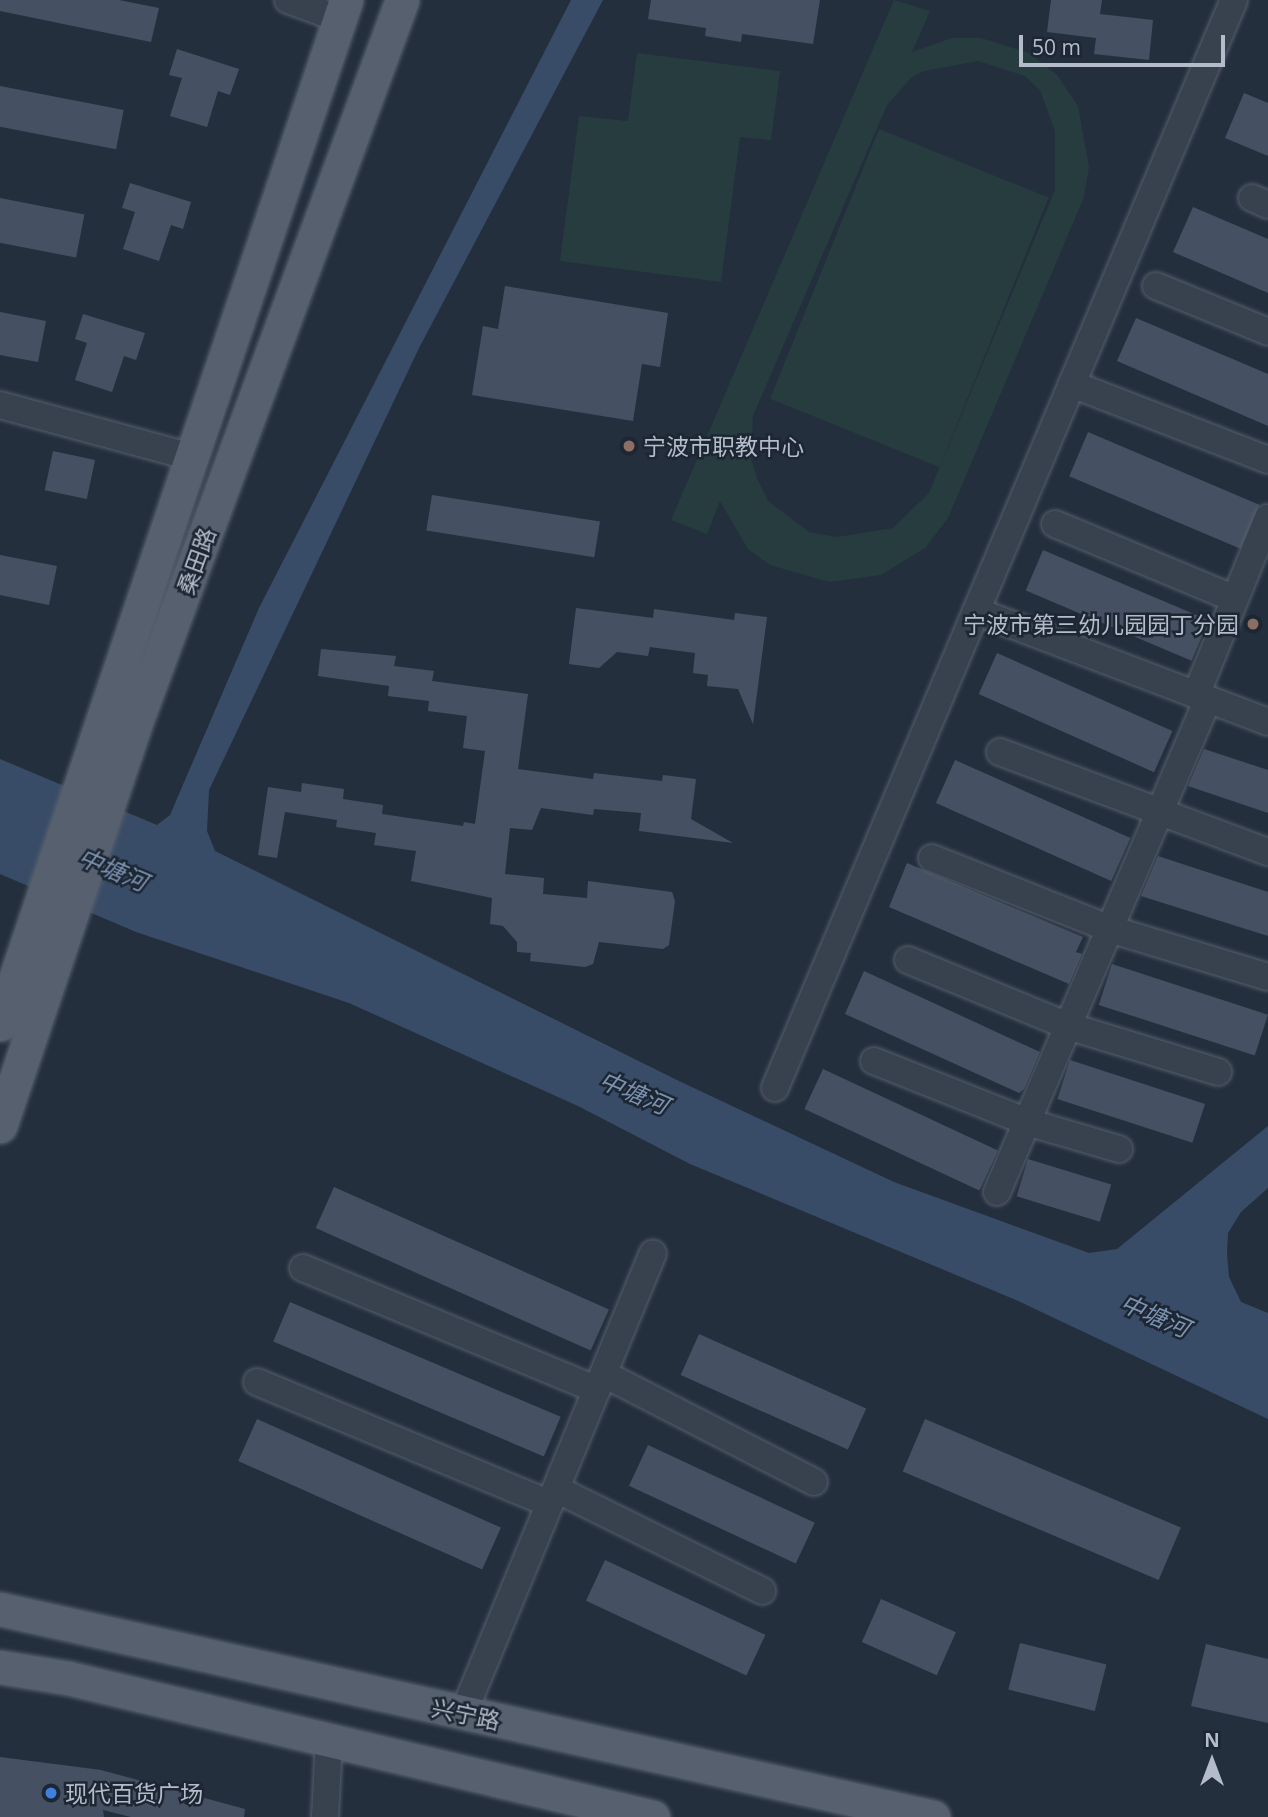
<!DOCTYPE html>
<html>
<head>
<meta charset="utf-8">
<style>
	body { margin:0 }
	#map { position:relative; width:1268px; height:1817px; overflow:hidden; background:#242f3e; font-family:"Open Sans","Noto Sans SC",sans-serif }
	div>[style] { position:absolute }
	.green>* { inset:0; background:#263c3f; transform-origin:0 0 }
	.water>* { inset:0; background:#394c67 }
	.building>* { inset:0; background:#455162; transform-origin:0 0 }
	.roads { filter:drop-shadow(0 0 2px #565f6c) drop-shadow(0 0 2px #565f6c) }
	.minor>* { height:26px; margin:-13px; padding:0 13px; transform-origin:13px; border-radius:13px; background:#38414e }
	.major>* { height:33px; margin:-16.5px; padding:0 16.5px; transform-origin:16.5px; border-radius:16.5px; background:#56606e }
	.dots>* { width:19px; height:19px; translate:-50% -50%; box-sizing:border-box; border:4px solid #1d2633; border-radius:50% }
	span { translate:-50% -50%; white-space:nowrap; text-align:center; line-height:1.15; -webkit-text-stroke:5px #1d2633; paint-order:stroke }
	.poi-label { font-size:23px; color:#b4bcc9 }
	.left { translate:0 -50%; text-align:left }
	.right { translate:-100% -50%; text-align:right }
	.street-label { font-size:23px; color:#b4bcc9 }
	.water-label { font-size:24px; color:#7c92b1; font-style:italic }
	.north { position:absolute; left:1177px; top:1726px; width:70px; height:70px; -webkit-text-stroke:5px #1d2633; paint-order:stroke; rotate:0deg; font-size:19px; font-weight:700; line-height:28px; text-align:center; color:#b4bcc9 }
	.north::after { content:''; display:block; margin:auto; width:24px; height:32px; background:#b4bcc9; clip-path:polygon(50% 0,100% 100%,50% 72%,0 100%) }
	.scale { position:absolute; left:1019px; top:35px; width:206px; height:32px; box-sizing:border-box; border:4px solid #b4bcc9; border-top:0; padding-left:9px; font-size:21px; line-height:24px; white-space:nowrap; color:#b4bcc9; -webkit-text-stroke:5px #1d2633; paint-order:stroke }
</style>
</head>
<body>
<div id="map">
	<div class="green">
		<i style="clip-path:polygon(evenodd,894px 0,930px 11px,912px 52px,952px 38px,981px 38px,1029px 53px,1057px 75px,1078px 106px,1089px 167px,1084px 197px,948px 518px,925px 548px,881px 575px,829px 582px,770px 565px,748px 549px,720px 501px,707px 534px,671px 520px,894px 0,978px 61px,1025px 76px,1040px 90px,1055px 131px,1055px 190px,929px 493px,893px 528px,837px 537px,809px 532px,768px 501px,757px 478px,751px 459px,753px 416px,887px 105px,912px 77px,924px 71px,978px 61px)"></i>
		<i style="clip-path:polygon(637px 53px,780px 71px,771px 140px,740px 137px,721px 282px,560px 261px,579px 116px,628px 121px)"></i>
		<i style="left:879px;top:129px;width:183px;height:291px;rotate:22deg"></i>
	</div>
	<div class="water">
		<i style="clip-path:polygon(571px 0,603px 0,419px 348px,209px 790px,207px 831px,215px 851px,679px 1081px,894px 1182px,1089px 1253px,1117px 1249px,1268px 1126px,1268px 1188px,1241px 1212px,1228px 1233px,1227px 1254px,1229px 1277px,1241px 1302px,1268px 1313px,1268px 1419px,1016px 1300px,690px 1164px,578px 1106px,349px 1003px,136px 932px,0 874px,0 759px,157px 825px,170px 815px,259px 608px)"></i>
	</div>
	<div class="building">
		<i style="clip-path:polygon(0 0,119px 0,159px 8px,151px 42px,0 11px)"></i>
		<i style="clip-path:polygon(651px 0,820px 0,813px 44px,742px 34px,741px 42px,705px 36px,706px 28px,648px 19px)"></i>
		<i style="clip-path:polygon(1051px 0,1102px 0,1100px 14px,1153px 20px,1149px 60px,1094px 54px,1096px 38px,1047px 32px)"></i>
		<i style="clip-path:polygon(177px 49px,239px 69px,230px 95px,218px 91px,207px 127px,170px 116px,182px 78px,169px 75px)"></i>
		<i style="left:0;top:86px;width:126px;height:40px;rotate:11deg"></i>
		<i style="clip-path:polygon(1244px 93px,1268px 103px,1268px 156px,1225px 138px)"></i>
		<i style="clip-path:polygon(130px 183px,191px 202px,183px 229px,171px 225px,159px 261px,123px 249px,135px 212px,122px 208px)"></i>
		<i style="left:0;top:198px;width:86px;height:44px;rotate:11deg"></i>
		<i style="clip-path:polygon(1193px 207px,1268px 239px,1268px 293px,1173px 252px)"></i>
		<i style="clip-path:polygon(505px 286px,668px 313px,660px 367px,642px 364px,633px 421px,472px 395px,483px 326px,498px 329px)"></i>
		<i style="clip-path:polygon(0 312px,46px 321px,38px 362px,0 355px)"></i>
		<i style="clip-path:polygon(83px 314px,145px 333px,136px 360px,124px 356px,112px 392px,75px 380px,87px 343px,75px 339px)"></i>
		<i style="clip-path:polygon(1136px 318px,1268px 374px,1268px 426px,1117px 361px)"></i>
		<i style="left:1088px;top:432px;width:186px;height:48px;rotate:23deg"></i>
		<i style="left:53px;top:451px;width:43px;height:40px;rotate:12deg"></i>
		<i style="left:432px;top:495px;width:170px;height:36px;rotate:9deg"></i>
		<i style="left:1043px;top:550px;width:180px;height:44px;rotate:23deg"></i>
		<i style="clip-path:polygon(0 555px,57px 566px,49px 605px,0 595px)"></i>
		<i style="clip-path:polygon(576px 608px,653px 618px,654px 609px,734px 620px,735px 613px,767px 617px,753px 724px,738px 689px,707px 686px,708px 675px,693px 673px,695px 653px,650px 647px,648px 656px,617px 652px,599px 668px,569px 664px)"></i>
		<i style="clip-path:polygon(321px 649px,396px 656px,394px 666px,434px 671px,432px 681px,528px 694px,518px 769px,593px 779px,594px 773px,662px 781px,663px 775px,696px 779px,691px 819px,733px 843px,639px 831px,641px 813px,594px 809px,593px 815px,541px 808px,532px 830px,510px 828px,505px 874px,544px 878px,543px 894px,587px 898px,588px 881px,672px 892px,675px 901px,669px 945px,663px 949px,599px 942px,593px 964px,585px 967px,530px 961px,531px 953px,517px 952px,517px 942px,503px 926px,490px 924px,492px 898px,411px 881px,416px 851px,374px 845px,376px 833px,336px 827px,337px 820px,285px 812px,277px 858px,258px 855px,268px 787px,301px 792px,302px 783px,344px 789px,343px 799px,383px 805px,382px 814px,463px 826px,464px 822px,475px 824px,485px 751px,463px 748px,467px 716px,428px 711px,429px 701px,388px 696px,389px 686px,318px 676px)"></i>
		<i style="left:997px;top:653px;width:192px;height:45px;rotate:24deg"></i>
		<i style="clip-path:polygon(1204px 749px,1268px 770px,1268px 813px,1188px 786px)"></i>
		<i style="left:955px;top:760px;width:192px;height:47px;rotate:24deg"></i>
		<i style="clip-path:polygon(1158px 856px,1268px 892px,1268px 936px,1141px 896px)"></i>
		<i style="clip-path:polygon(907px 863px,1083px 937px,1076px 952px,1082px 954px,1069px 984px,889px 907px)"></i>
		<i style="left:1112px;top:964px;width:164px;height:43px;rotate:18deg"></i>
		<i style="clip-path:polygon(864px 971px,1040px 1052px,1024px 1089px,1019px 1093px,845px 1014px)"></i>
		<i style="left:1070px;top:1060px;width:142px;height:41px;rotate:18deg"></i>
		<i style="left:823px;top:1069px;width:193px;height:44px;rotate:25deg"></i>
		<i style="left:1028px;top:1159px;width:87px;height:39px;rotate:17deg"></i>
		<i style="left:334px;top:1187px;width:301px;height:45px;rotate:24deg"></i>
		<i style="left:290px;top:1302px;width:294px;height:43px;rotate:23deg"></i>
		<i style="left:699px;top:1334px;width:183px;height:45px;rotate:24deg"></i>
		<i style="left:257px;top:1419px;width:267px;height:46px;rotate:24deg"></i>
		<i style="left:925px;top:1419px;width:278px;height:57px;rotate:23deg"></i>
		<i style="left:648px;top:1445px;width:184px;height:45px;rotate:25deg"></i>
		<i style="left:605px;top:1560px;width:177px;height:45px;rotate:25deg"></i>
		<i style="left:881px;top:1599px;width:82px;height:47px;rotate:24deg"></i>
		<i style="left:1020px;top:1643px;width:89px;height:48px;rotate:14deg"></i>
		<i style="clip-path:polygon(1206px 1644px,1268px 1659px,1268px 1723px,1191px 1706px)"></i>
		<i style="clip-path:polygon(0 1757px,101px 1770px,245px 1809px,244px 1817px,131px 1817px,103px 1810px,104px 1817px,0 1817px)"></i>
	</div>
	<div class="roads">
		<div class="minor">
			<i style="left:288px;top:0;width:55px;rotate:20.1deg"></i>
			<i style="left:1252px;top:198px;width:17px;rotate:24deg"></i>
			<i style="left:1156px;top:286px;width:121px;rotate:22.3deg"></i>
			<i style="left:1072px;top:384px;width:210px;rotate:21.2deg"></i>
			<i style="left:0;top:405px;width:198px;rotate:15.2deg"></i>
			<i style="left:1055px;top:524px;width:195px;rotate:22.6deg"></i>
			<i style="left:976px;top:611px;width:312px;rotate:20.8deg"></i>
			<i style="left:1196px;top:695px;width:191px;rotate:-67.9deg"></i>
			<i style="left:1000px;top:752px;width:286px;rotate:20.5deg"></i>
			<i style="left:932px;top:858px;width:192px;rotate:21.7deg"></i>
			<i style="left:1110px;top:929px;width:165px;rotate:16.9deg"></i>
			<i style="left:908px;top:960px;width:173px;rotate:22.4deg"></i>
			<i style="left:1068px;top:1026px;width:157px;rotate:17deg"></i>
			<i style="left:874px;top:1061px;width:165px;rotate:21.7deg"></i>
			<i style="left:1027px;top:1122px;width:96px;rotate:16.4deg"></i>
			<i style="left:775px;top:1088px;width:1181px;rotate:-67.13deg"></i>
			<i style="left:997px;top:1192px;width:536px;rotate:-66.83deg"></i>
			<i style="left:303px;top:1268px;width:318px;rotate:22.5deg"></i>
			<i style="left:604px;top:1374px;width:236px;rotate:27.2deg"></i>
			<i style="left:257px;top:1382px;width:317px;rotate:22.6deg"></i>
			<i style="left:556px;top:1489px;width:230px;rotate:26.3deg"></i>
			<i style="left:463px;top:1714px;width:498px;rotate:-67.6deg"></i>
			<i style="left:325px;top:1817px;width:77px;rotate:-87deg"></i>
		</div>
		<div class="major">
			<i style="left:0;top:1024px;width:1081px;rotate:-71.33deg"></i>
			<i style="left:0;top:1126px;width:438px;rotate:-71.4deg"></i>
			<i style="left:140px;top:711px;width:758px;rotate:-69.77deg"></i>
			<i style="left:0;top:1609px;width:956px;rotate:12.57deg"></i>
			<i style="left:0;top:1667px;width:69px;rotate:9.2deg"></i>
			<i style="left:68px;top:1678px;width:601px;rotate:13.37deg"></i>
		</div>
	</div>
	<div class="dots">
		<i style="left:629px;top:446px;background:#8d6e63"></i>
		<i style="left:1253px;top:624px;background:#8d6e63"></i>
		<i style="left:51px;top:1793px;background:#3f7fe0"></i>
	</div>
	<div class="poi-label">
		<span class="left" style="left:643px;top:446px">宁波市职教中心</span>
		<span class="right" style="left:1239px;top:624px">宁波市第三幼儿园园丁分园</span>
		<span class="left" style="left:65px;top:1793px">现代百货广场</span>
	</div>
	<div class="street-label">
		<span style="left:196px;top:561px;rotate:-70deg">桑田路</span>
		<span style="left:466px;top:1714px;rotate:12deg">兴宁路</span>
	</div>
	<div class="water-label">
		<span style="left:113px;top:869px;rotate:23deg">中塘河</span>
		<span style="left:634px;top:1092px;rotate:23deg">中塘河</span>
		<span style="left:1155px;top:1315px;rotate:23deg">中塘河</span>
	</div>
	<div class="north">N</div>
	<div class="scale">50 m</div>
</div>
</body>
</html>
